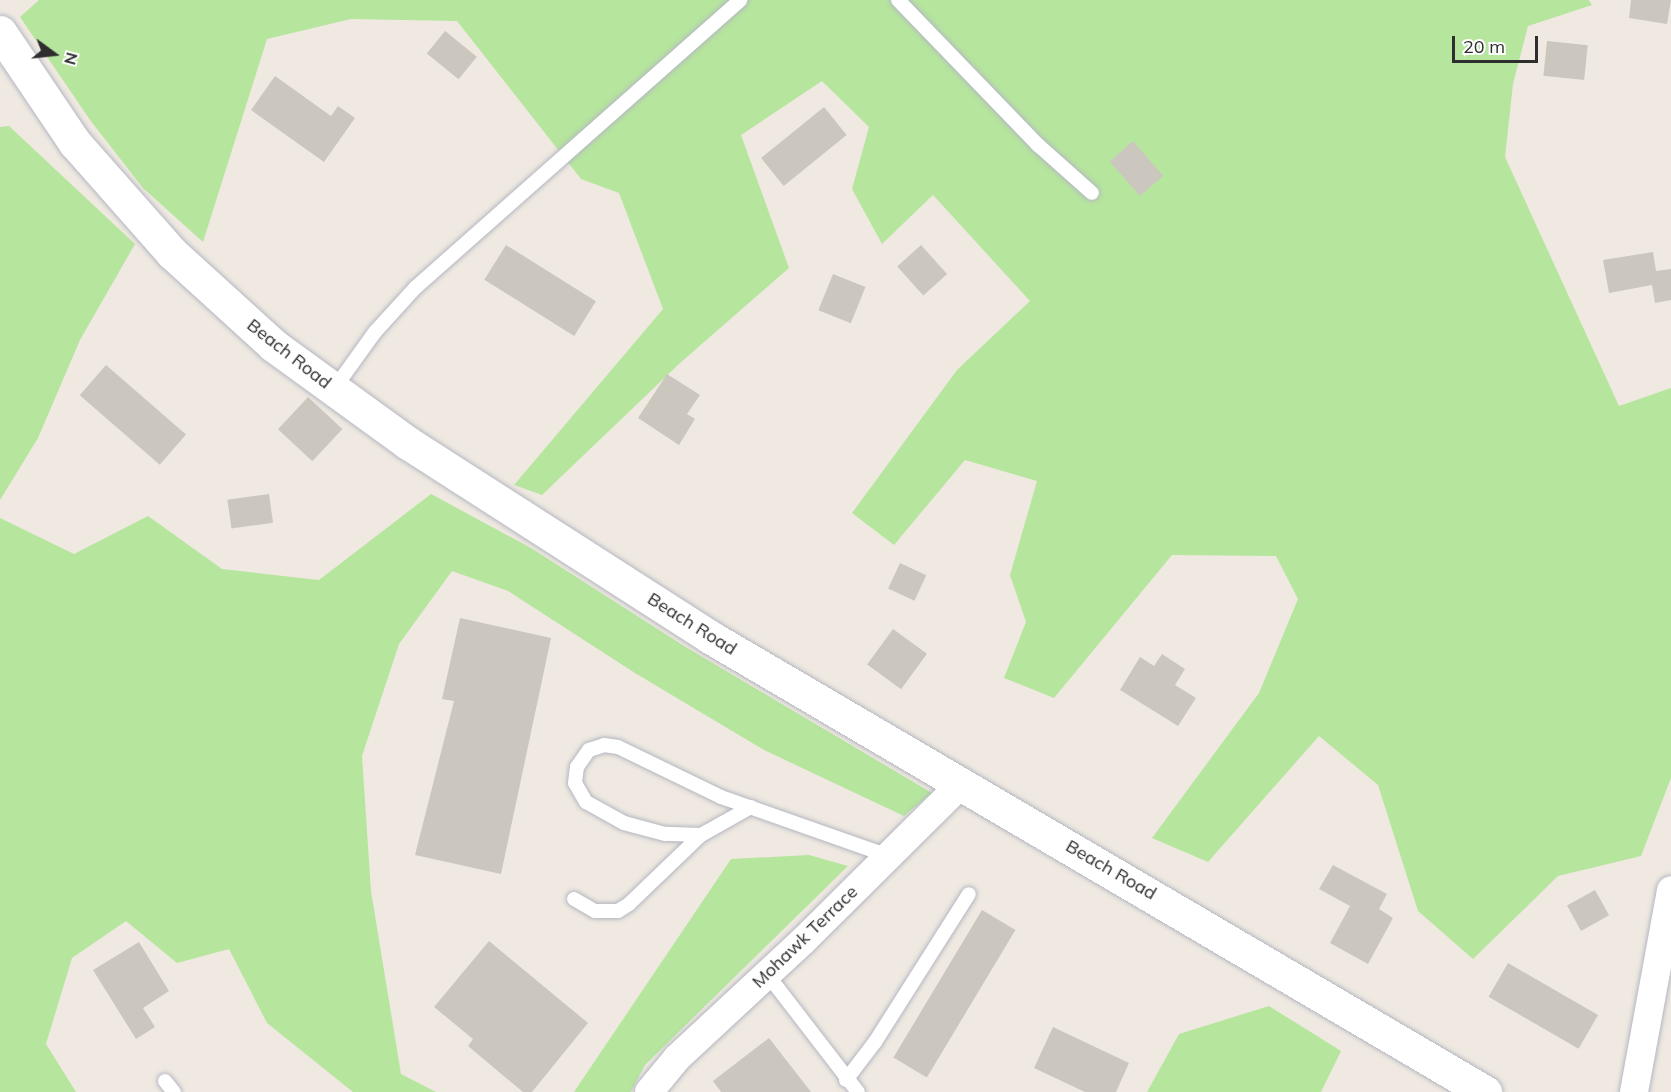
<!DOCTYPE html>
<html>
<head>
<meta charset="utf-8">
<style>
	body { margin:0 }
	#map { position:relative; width:1671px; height:1092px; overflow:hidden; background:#efe9e1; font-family:Mulish,sans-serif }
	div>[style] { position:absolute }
	.green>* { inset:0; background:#b6e59e }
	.building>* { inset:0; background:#cbc7bf; transform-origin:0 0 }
	.roads { filter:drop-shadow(0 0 2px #b4b7c1) drop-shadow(0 0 2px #b4b7c1) }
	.service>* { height:14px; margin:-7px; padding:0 7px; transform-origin:7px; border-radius:7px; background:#fff }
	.minor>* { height:28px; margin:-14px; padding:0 14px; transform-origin:14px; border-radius:14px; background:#fff }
	.tertiary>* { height:33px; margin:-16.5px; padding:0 16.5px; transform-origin:16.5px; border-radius:16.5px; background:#fff }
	span { translate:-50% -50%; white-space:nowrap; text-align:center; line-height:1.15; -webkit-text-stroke:4.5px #fff; paint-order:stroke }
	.street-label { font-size:18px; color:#2e2e2e }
	.north { position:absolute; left:24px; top:24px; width:60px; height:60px; -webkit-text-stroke:4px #fff; paint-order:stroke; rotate:105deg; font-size:16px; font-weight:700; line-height:24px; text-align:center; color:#2e2e2e }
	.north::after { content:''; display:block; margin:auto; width:21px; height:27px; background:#2e2e2e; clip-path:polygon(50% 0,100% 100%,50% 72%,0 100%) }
	.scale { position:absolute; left:1452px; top:36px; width:86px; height:27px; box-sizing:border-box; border:3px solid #2e2e2e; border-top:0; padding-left:8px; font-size:18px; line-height:21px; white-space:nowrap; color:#2e2e2e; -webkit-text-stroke:4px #fff; paint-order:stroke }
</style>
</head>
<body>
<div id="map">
	<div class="green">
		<i style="clip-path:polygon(39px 0,1589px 0,1592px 5px,1528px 26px,1513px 84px,1505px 157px,1619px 406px,1671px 388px,1671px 778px,1641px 856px,1558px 876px,1473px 959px,1418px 911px,1378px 785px,1319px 736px,1208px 862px,1152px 838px,1259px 693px,1298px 599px,1276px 556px,1172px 555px,1054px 698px,1004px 678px,1026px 622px,1010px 575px,1037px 481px,965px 460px,894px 545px,852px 513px,957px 370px,1030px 301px,933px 195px,882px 244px,852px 189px,869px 127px,822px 81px,741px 135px,789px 268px,680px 363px,542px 495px,514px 485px,663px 309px,619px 193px,581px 179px,457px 21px,351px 19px,267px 39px,203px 242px,143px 188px,90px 120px,20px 17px)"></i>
		<i style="clip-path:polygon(9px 126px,135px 244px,80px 340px,38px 438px,0 500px,0 127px)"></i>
		<i style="clip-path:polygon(431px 494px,531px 548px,684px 646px,932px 793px,904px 816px,764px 750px,635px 673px,508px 591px,452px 571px,399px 644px,362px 756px,371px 891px,401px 1074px,436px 1092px,353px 1092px,267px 1023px,229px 949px,177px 963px,126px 921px,72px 958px,46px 1044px,76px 1092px,0 1092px,0 518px,74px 554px,148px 516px,222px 569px,319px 580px)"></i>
		<i style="clip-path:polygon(809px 855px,848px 866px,645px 1065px,631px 1092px,574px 1092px,731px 859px)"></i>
		<i style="clip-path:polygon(1269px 1006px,1341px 1051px,1321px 1092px,1147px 1092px,1179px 1034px)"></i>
	</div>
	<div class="building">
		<i style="clip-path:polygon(1631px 0,1671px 0,1667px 24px,1629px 18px)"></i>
		<i style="left:445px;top:31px;width:41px;height:29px;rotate:39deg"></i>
		<i style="left:1547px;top:41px;width:41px;height:35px;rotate:6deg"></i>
		<i style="clip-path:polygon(275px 76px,331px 116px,338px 106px,355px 118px,324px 162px,251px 110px)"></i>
		<i style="left:824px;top:107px;width:36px;height:81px;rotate:51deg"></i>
		<i style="left:1133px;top:141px;width:46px;height:31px;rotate:49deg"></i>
		<i style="left:506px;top:245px;width:106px;height:41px;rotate:32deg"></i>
		<i style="left:921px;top:245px;width:39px;height:32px;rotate:48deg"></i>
		<i style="clip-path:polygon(1653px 252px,1656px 271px,1671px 269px,1671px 300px,1655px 303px,1652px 285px,1609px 293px,1603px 260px)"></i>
		<i style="left:833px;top:274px;width:35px;height:39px;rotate:22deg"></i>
		<i style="left:106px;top:365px;width:106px;height:40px;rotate:41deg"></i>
		<i style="clip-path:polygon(667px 374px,700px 395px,687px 414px,695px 419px,679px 445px,638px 418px)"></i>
		<i style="left:308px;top:397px;width:47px;height:44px;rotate:43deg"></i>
		<i style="left:269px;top:494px;width:29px;height:42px;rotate:82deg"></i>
		<i style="left:900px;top:563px;width:29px;height:28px;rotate:25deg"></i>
		<i style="clip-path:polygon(460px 618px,551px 638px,501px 874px,415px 855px,454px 701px,442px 699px)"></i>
		<i style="left:893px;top:629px;width:42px;height:44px;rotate:36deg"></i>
		<i style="clip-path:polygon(1162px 654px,1185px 669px,1175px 685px,1196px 698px,1178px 726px,1120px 690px,1140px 657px,1154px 666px)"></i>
		<i style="clip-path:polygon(1333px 865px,1387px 894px,1379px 909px,1393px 918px,1368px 964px,1330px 943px,1350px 906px,1319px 889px)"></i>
		<i style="left:1595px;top:890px;width:29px;height:32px;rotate:61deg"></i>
		<i style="left:982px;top:910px;width:39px;height:172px;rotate:31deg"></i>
		<i style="clip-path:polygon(489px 941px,588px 1023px,532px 1092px,523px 1092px,468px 1046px,473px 1039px,434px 1007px)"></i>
		<i style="clip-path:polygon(139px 942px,169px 991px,143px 1008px,155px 1027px,136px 1039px,93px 970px)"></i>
		<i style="left:1508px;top:963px;width:104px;height:39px;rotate:30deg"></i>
		<i style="clip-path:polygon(1053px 1027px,1129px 1063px,1116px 1092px,1085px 1092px,1034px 1068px)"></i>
		<i style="clip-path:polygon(769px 1038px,811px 1092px,721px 1092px,713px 1081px)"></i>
	</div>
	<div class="roads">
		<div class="service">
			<i style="left:898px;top:0;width:202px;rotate:46deg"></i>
			<i style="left:1038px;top:145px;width:72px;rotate:41.6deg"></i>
			<i style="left:334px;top:389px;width:70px;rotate:-54.3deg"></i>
			<i style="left:375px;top:332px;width:61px;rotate:-47.7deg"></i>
			<i style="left:416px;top:287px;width:433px;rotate:-41.5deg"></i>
			<i style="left:751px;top:807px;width:57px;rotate:150.8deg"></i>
			<i style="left:701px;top:835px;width:36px;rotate:-178deg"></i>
			<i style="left:665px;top:834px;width:42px;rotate:-165deg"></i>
			<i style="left:624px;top:823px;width:43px;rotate:-151.1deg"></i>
			<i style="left:586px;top:802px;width:22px;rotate:-120deg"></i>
			<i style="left:575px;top:783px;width:16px;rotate:-83deg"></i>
			<i style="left:577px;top:767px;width:21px;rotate:-55deg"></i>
			<i style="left:589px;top:750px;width:16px;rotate:-18deg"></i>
			<i style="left:604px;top:745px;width:14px;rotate:8deg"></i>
			<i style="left:618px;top:747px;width:114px;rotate:25.9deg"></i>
			<i style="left:721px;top:797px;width:178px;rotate:19.4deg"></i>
			<i style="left:574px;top:899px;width:24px;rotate:30deg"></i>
			<i style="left:595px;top:911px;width:23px"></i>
			<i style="left:618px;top:911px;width:13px;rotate:-32deg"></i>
			<i style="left:629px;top:904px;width:100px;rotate:-43.8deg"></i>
			<i style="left:767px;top:974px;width:149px;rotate:52.4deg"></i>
			<i style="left:846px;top:1080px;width:48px;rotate:-52.7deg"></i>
			<i style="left:875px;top:1042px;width:175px;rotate:-57.6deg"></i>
			<i style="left:165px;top:1081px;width:14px;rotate:51deg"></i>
		</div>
		<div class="minor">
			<i style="left:649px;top:1092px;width:44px;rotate:-50.5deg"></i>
			<i style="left:677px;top:1058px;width:173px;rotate:-42.9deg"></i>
			<i style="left:804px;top:940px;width:223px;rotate:-44.8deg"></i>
			<i style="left:1634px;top:1092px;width:205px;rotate:-79.6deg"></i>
		</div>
		<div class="tertiary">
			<i style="left:0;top:32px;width:134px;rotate:56deg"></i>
			<i style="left:75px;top:143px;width:147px;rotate:48.6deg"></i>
			<i style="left:172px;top:253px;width:137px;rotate:42.3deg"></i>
			<i style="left:273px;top:345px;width:167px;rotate:36deg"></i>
			<i style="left:408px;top:443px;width:359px;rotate:32.7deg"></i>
			<i style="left:710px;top:637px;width:899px;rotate:30.42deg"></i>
		</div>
	</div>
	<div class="street-label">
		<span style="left:289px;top:354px;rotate:38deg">Beach Road</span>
		<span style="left:692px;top:624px;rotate:32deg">Beach Road</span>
		<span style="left:1111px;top:870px;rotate:30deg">Beach Road</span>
		<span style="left:805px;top:937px;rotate:-44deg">Mohawk Terrace</span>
	</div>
	<div class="north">N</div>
	<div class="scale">20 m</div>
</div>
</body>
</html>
